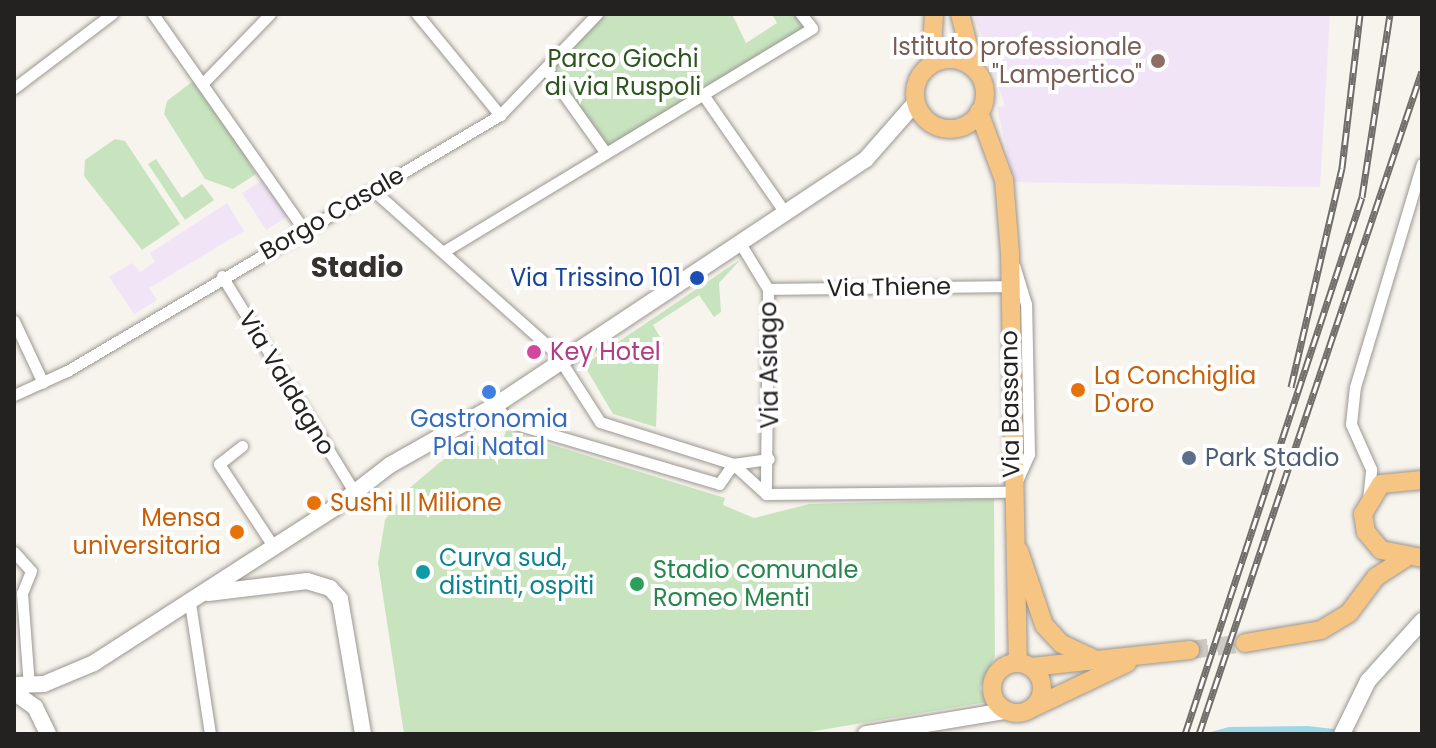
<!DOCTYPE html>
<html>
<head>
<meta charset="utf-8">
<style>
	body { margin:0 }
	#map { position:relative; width:1436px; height:748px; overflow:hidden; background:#f7f3ed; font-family:Poppins,sans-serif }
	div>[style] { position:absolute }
	.education>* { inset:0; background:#f2e4f7; transform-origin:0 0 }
	.green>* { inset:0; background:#c8e4bf }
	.water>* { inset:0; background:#9cd8e8 }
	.primary-tunnel>* { height:18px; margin-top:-9px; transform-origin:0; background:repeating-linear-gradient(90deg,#cdc9c4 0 18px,transparent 0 27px) }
	.roads { filter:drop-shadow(0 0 2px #9a9690) drop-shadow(0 0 2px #9a9690) }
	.street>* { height:11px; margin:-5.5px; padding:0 5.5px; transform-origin:5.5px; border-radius:5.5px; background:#fff }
	.secondary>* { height:16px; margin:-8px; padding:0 8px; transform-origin:8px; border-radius:8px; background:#fff }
	.primary>* { height:18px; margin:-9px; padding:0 9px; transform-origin:9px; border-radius:9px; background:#f6c483 }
	.primary>.ring { margin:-9px; padding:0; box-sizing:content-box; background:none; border:18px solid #f6c483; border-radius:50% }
	.rail>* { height:7px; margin-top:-3.5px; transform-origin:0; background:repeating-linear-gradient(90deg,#fff 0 12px,#716e6a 0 24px); box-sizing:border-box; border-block:2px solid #716e6a }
	.dots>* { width:22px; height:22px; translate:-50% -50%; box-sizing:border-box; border:4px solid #fff; border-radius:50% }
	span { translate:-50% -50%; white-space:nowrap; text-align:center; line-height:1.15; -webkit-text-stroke:8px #fff; paint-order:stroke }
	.education-label { font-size:24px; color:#785e54 }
	.right { translate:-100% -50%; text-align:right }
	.park-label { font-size:24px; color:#2c541d }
	.street-label { font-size:24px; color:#242220 }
	.transit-label { font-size:24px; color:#164399 }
	.hotel-label { font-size:24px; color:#b23c85 }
	.left { translate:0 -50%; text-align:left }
	.food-label { font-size:24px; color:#c56008 }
	.shop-label { font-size:24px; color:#366cbe }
	.service-label { font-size:24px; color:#4e5e75 }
	.culture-label { font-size:24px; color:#0d838f }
	.leisure-label { font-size:24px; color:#27864d }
	.quarter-label { font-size:28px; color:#35322e; font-weight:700 }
	.frame { position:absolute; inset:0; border:16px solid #242220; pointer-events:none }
</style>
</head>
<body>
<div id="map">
	<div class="education">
		<i style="clip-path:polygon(974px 14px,1330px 14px,1320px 187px,1014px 182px,997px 107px,1005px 106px)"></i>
		<i style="left:264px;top:179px;width:44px;height:26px;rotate:57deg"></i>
		<i style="clip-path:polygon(227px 203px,244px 231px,149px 288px,157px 300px,134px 314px,109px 277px,132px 263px,140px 272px,155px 262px,150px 253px)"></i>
	</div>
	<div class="green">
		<i style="clip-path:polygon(597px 14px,732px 14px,746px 43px,777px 23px,772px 14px,799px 14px,808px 28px,605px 152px,548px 72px)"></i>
		<i style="clip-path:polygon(197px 78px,253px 157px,248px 161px,256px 174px,233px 189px,205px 179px,164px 114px,167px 101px)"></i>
		<i style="clip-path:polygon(115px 139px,125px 141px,180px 224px,142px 250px,84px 176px,85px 160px)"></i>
		<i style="clip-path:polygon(156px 159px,182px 198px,202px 184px,214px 200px,185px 220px,148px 164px)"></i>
		<i style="clip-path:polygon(741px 259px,719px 283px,721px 312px,714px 317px,699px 295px,653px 325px,664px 344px,659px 348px,656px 427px,613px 414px,584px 365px)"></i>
		<i style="clip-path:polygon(506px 431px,725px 498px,723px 505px,754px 518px,809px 504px,994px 499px,995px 656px,980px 688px,987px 702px,797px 734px,404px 734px,378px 563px,385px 520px,406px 491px,439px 463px,473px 439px,478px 446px,490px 438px,502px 442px)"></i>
	</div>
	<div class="water">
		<i style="clip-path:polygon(1308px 726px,1377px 734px,1203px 734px,1229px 727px)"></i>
	</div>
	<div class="primary-tunnel">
		<i style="left:1190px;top:650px;width:55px;rotate:-7.3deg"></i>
	</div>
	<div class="roads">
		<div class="street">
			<i style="left:153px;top:14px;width:261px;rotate:55deg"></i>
			<i style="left:417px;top:14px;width:131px;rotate:50.6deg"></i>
			<i style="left:548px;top:72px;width:98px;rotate:54.5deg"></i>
			<i style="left:204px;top:82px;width:95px;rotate:-45.9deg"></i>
			<i style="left:14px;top:88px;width:123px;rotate:-37.1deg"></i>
			<i style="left:704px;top:96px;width:144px;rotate:55.2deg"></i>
			<i style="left:374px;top:191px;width:242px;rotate:41.7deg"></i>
			<i style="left:555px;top:352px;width:83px;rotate:57.3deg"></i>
			<i style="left:600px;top:422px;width:139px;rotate:17.5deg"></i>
			<i style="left:733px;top:464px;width:45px;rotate:42.3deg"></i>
			<i style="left:766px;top:494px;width:246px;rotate:-0.5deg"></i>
			<i style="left:1012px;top:492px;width:42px;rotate:-65.9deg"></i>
			<i style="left:1029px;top:454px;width:150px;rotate:-91.1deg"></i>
			<i style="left:1026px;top:304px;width:39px;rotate:-107deg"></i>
			<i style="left:740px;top:243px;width:54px;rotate:58.7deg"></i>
			<i style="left:768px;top:289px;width:205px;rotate:90.6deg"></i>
			<i style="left:446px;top:250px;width:428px;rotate:-31.2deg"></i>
			<i style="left:812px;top:28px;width:18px;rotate:-128deg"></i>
			<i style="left:222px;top:276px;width:251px;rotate:58.5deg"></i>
			<i style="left:768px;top:289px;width:243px;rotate:-0.7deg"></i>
			<i style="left:14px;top:321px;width:68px;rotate:64.9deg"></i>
			<i style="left:14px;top:395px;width:58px;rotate:-24.4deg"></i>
			<i style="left:67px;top:371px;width:503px;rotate:-30.59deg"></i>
			<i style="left:500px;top:115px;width:140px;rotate:-46.2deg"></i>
			<i style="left:496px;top:405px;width:21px;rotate:53deg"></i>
			<i style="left:509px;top:422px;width:219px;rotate:16.4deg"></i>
			<i style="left:719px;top:484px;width:24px;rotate:-55deg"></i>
			<i style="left:733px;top:464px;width:36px;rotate:-8deg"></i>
			<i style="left:242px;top:446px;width:29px;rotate:142deg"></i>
			<i style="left:219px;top:464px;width:98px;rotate:56.6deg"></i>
			<i style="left:1368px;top:500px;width:31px;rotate:-84deg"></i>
			<i style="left:1371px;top:469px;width:49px;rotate:-114deg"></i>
			<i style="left:1351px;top:424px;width:37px;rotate:-84deg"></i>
			<i style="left:1355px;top:387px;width:233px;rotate:-73.3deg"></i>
			<i style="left:14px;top:552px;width:25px;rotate:48deg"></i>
			<i style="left:31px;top:571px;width:24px;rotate:112deg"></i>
			<i style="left:22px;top:593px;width:93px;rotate:85.7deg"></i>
			<i style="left:190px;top:603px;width:133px;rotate:81.3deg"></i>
		</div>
		<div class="secondary">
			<i style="left:208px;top:593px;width:100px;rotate:-6.9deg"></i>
			<i style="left:307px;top:581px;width:24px;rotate:17deg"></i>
			<i style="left:330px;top:588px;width:15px;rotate:48deg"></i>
			<i style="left:340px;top:599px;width:137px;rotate:80.3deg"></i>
			<i style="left:14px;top:685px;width:30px;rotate:-2deg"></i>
			<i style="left:44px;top:684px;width:54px;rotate:-22.8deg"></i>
			<i style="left:94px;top:663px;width:284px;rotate:-32.8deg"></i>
			<i style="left:333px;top:509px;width:72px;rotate:-37.7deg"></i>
			<i style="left:390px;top:465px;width:122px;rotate:-29.5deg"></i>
			<i style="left:496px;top:405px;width:444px;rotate:-33.6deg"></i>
			<i style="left:866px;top:159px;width:76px;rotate:-48.7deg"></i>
			<i style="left:14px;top:692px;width:26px;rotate:36deg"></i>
			<i style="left:35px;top:707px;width:30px;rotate:64deg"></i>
			<i style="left:866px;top:734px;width:141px;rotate:-9.4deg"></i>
			<i style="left:1342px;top:734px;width:59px;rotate:-63.9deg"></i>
			<i style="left:1368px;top:681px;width:81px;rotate:-48deg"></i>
		</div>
		<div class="primary">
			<i style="left:960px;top:14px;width:56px;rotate:75.5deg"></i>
			<i class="ring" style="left:915px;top:59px;width:52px;height:52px"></i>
			<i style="left:931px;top:64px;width:50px;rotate:-86.6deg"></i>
			<i style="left:979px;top:112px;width:72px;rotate:69.8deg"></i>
			<i style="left:1004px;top:180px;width:73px;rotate:85.3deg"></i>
			<i style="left:1010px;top:253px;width:410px;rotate:88.9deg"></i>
			<i style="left:1422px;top:480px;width:41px;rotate:174.4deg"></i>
			<i style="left:1381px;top:484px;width:35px;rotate:121deg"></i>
			<i style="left:1363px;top:514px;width:18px;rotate:81deg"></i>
			<i style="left:1366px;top:532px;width:23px;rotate:50deg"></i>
			<i style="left:1381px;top:550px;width:42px;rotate:11deg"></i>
			<i style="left:1019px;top:551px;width:78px;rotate:71.3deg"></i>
			<i style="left:1044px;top:625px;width:26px;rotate:47deg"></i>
			<i style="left:1062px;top:644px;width:38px;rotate:25deg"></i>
			<i style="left:1245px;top:643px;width:77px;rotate:-9.7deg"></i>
			<i style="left:1321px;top:630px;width:33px;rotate:-31deg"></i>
			<i style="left:1349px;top:613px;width:45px;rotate:-53.1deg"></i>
			<i style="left:1376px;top:577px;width:37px;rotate:-33deg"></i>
			<i class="ring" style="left:992px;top:663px;width:32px;height:32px"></i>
			<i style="left:1031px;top:667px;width:160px;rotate:-6.1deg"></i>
			<i style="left:1034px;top:707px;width:103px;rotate:-25.3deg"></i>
		</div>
	</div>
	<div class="rail">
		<i style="left:1291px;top:387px;width:225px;rotate:-76.9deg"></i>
		<i style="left:1342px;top:168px;width:155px;rotate:-83.3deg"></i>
		<i style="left:1185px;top:734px;width:565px;rotate:-71.76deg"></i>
		<i style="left:1362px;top:197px;width:185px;rotate:-81.3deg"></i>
		<i style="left:1199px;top:734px;width:699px;rotate:-71.41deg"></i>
	</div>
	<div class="dots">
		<i style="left:1158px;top:61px;background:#8d6e63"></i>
		<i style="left:697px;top:278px;background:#1a4fb4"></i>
		<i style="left:534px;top:352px;background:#d1479c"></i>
		<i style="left:1078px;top:390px;background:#e8710a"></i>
		<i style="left:489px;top:392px;background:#3f7fe0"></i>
		<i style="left:1189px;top:458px;background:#5c6f8a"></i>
		<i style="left:314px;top:503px;background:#e8710a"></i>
		<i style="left:237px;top:532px;background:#e8710a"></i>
		<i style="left:423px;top:572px;background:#0f9aa8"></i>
		<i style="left:637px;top:584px;background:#2e9e5b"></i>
	</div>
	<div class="education-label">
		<span class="right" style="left:1142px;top:61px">Istituto professionale<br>"Lampertico"</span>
	</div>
	<div class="park-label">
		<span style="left:623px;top:73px">Parco Giochi<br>di via Ruspoli</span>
	</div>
	<div class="street-label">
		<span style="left:332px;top:213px;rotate:-30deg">Borgo Casale</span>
		<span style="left:889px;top:287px;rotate:-1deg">Via Thiene</span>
		<span style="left:769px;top:365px;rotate:-91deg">Via Asiago</span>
		<span style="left:287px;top:383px;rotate:59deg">Via Valdagno</span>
		<span style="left:1010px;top:404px;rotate:-91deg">Via Bassano</span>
	</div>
	<div class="transit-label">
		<span class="right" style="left:681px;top:278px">Via Trissino 101</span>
	</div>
	<div class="hotel-label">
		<span class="left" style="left:550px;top:352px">Key Hotel</span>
	</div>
	<div class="food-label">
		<span class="left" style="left:1094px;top:390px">La Conchiglia<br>D'oro</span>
		<span class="left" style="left:330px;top:503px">Sushi Il Milione</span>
		<span class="right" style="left:221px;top:532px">Mensa<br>universitaria</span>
	</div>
	<div class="shop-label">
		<span style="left:489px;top:433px">Gastronomia<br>Plai Natal</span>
	</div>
	<div class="service-label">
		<span class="left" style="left:1205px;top:458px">Park Stadio</span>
	</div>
	<div class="culture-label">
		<span class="left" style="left:439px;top:572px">Curva sud,<br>distinti, ospiti</span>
	</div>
	<div class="leisure-label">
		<span class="left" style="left:653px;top:584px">Stadio comunale<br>Romeo Menti</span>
	</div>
	<div class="quarter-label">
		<span style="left:357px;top:268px">Stadio</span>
	</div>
	<div class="frame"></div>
</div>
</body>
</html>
